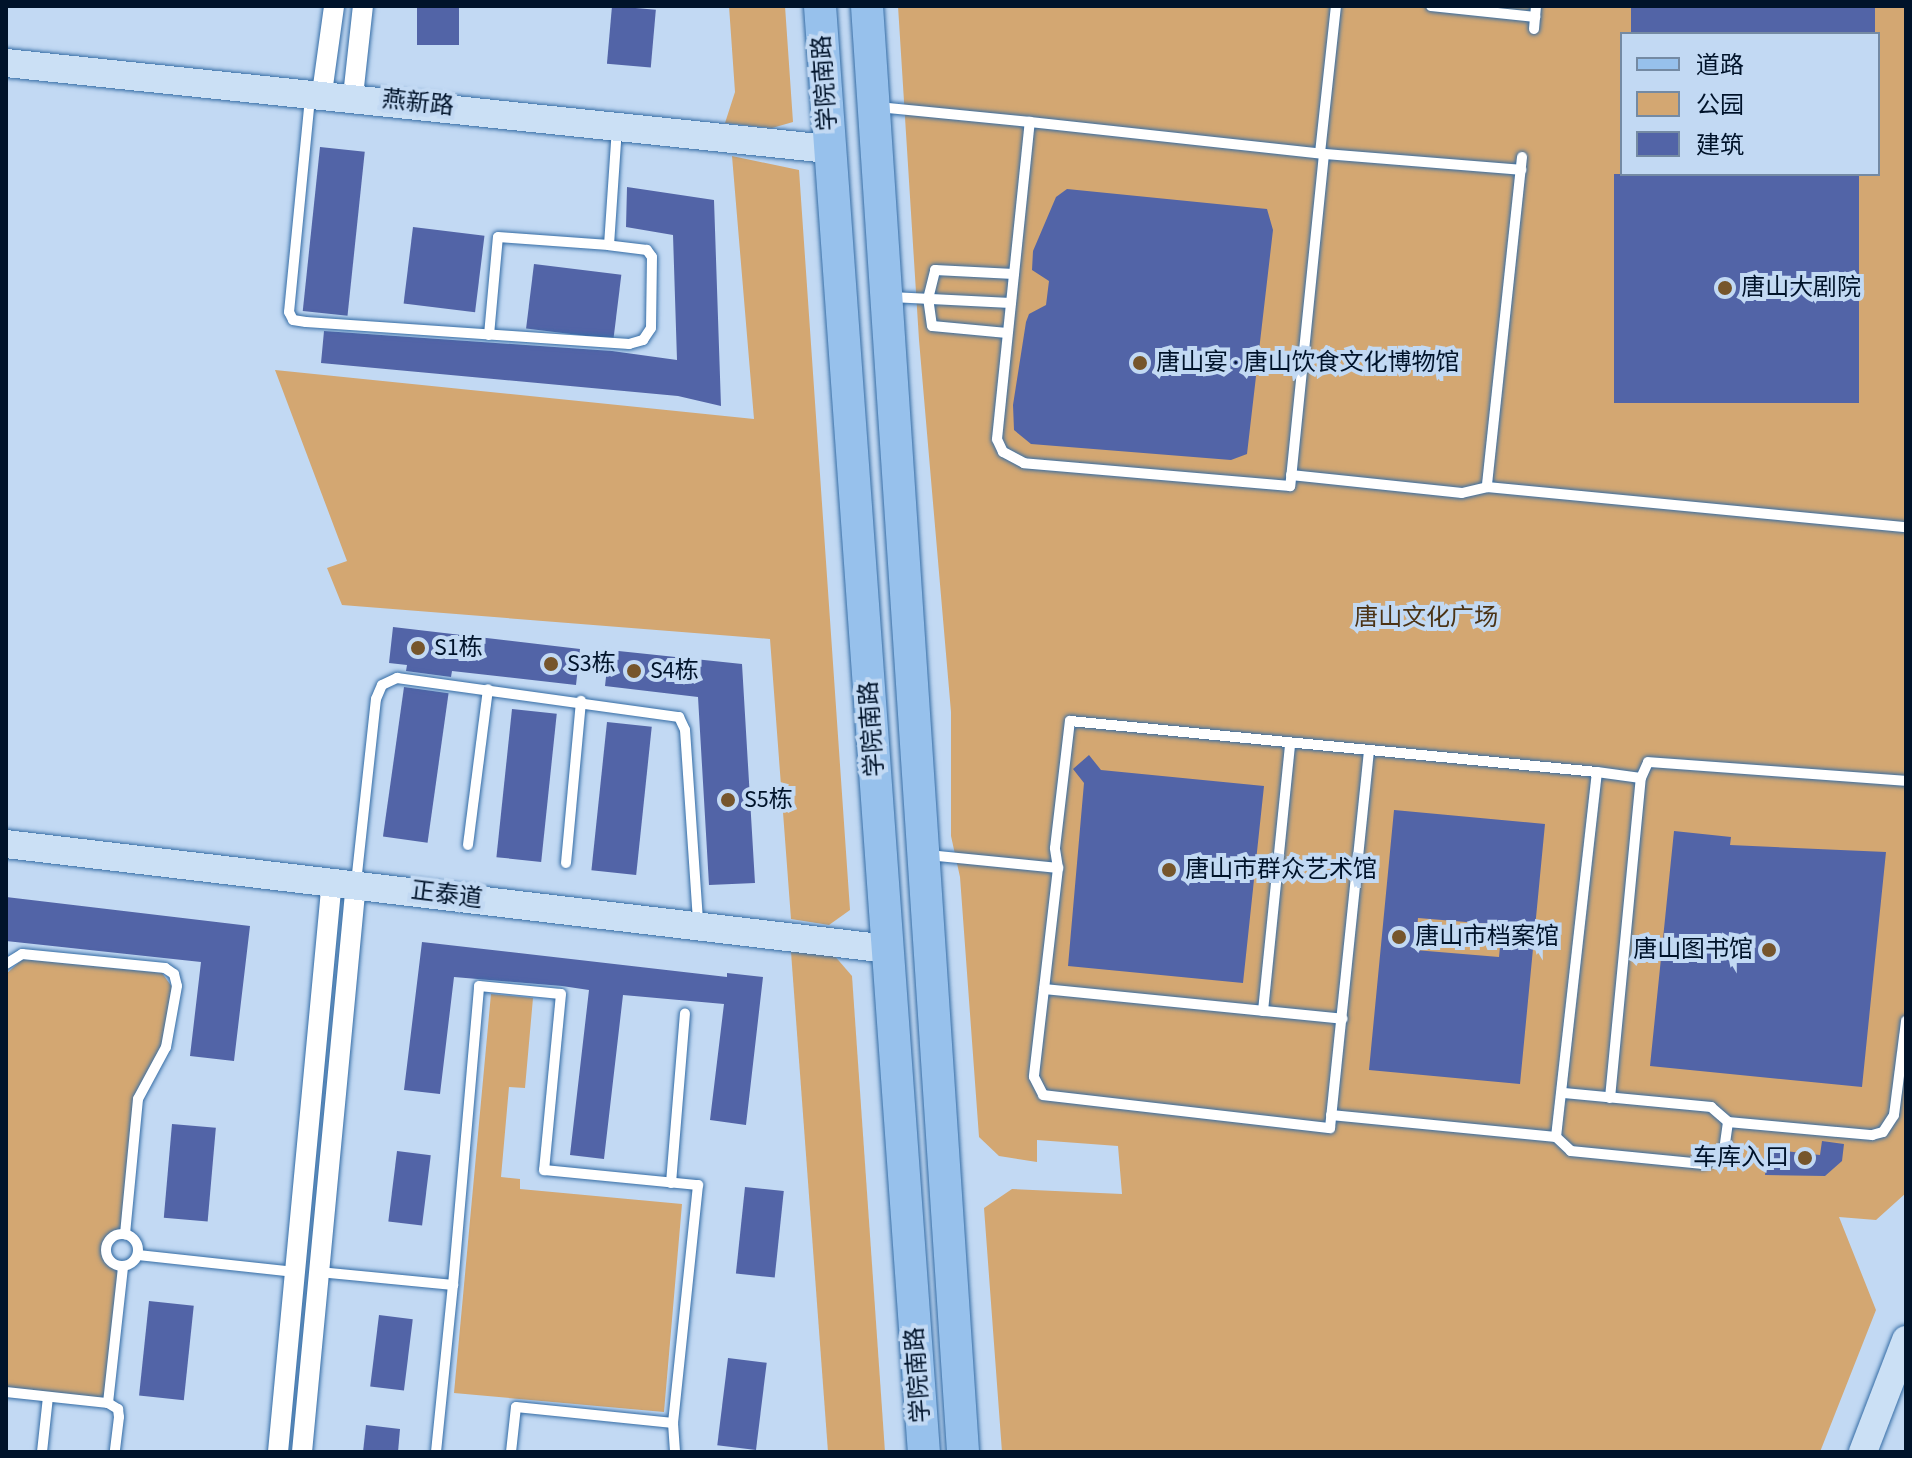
<!DOCTYPE html>
<html>
<head>
<meta charset="utf-8">
<style>
	body { margin:0 }
	#map { position:relative; width:1912px; height:1458px; overflow:hidden; background:#c2d9f3; font-family:"Source Sans 3","Noto Sans SC",sans-serif }
	div>[style] { position:absolute }
	.green>* { inset:0; background:#d3a772 }
	.building>* { inset:0; background:#5264a7; transform-origin:0 0 }
	.roads { filter:drop-shadow(0 0 2px #346ca5) drop-shadow(0 0 2px #346ca5) }
	.lane>* { height:10px; margin:-5px; padding:0 5px; transform-origin:5px; border-radius:5px; background:#fff }
	.lane>.ring { margin:-5px; padding:0; box-sizing:content-box; background:none; border:10px solid #fff; border-radius:50% }
	.street>* { height:20px; margin:-10px; padding:0 10px; transform-origin:10px; border-radius:10px; background:#fff }
	.secondary>* { height:28px; margin:-14px; padding:0 14px; transform-origin:14px; border-radius:14px; background:#cbe0f5 }
	.primary>* { height:32px; margin:-16px; padding:0 16px; transform-origin:16px; border-radius:16px; background:#97c1ec }
	.dots>* { width:22px; height:22px; translate:-50% -50%; box-sizing:border-box; border:4px solid #c2d9f3; border-radius:50% }
	span { translate:-50% -50%; white-space:nowrap; text-align:center; line-height:1.15; -webkit-text-stroke:8px #c2d9f3; paint-order:stroke }
	.street-label { font-size:24px; color:#00132a }
	.poi-label { font-size:24px; color:#00132a }
	.left { translate:0 -50%; text-align:left }
	.right { translate:-100% -50%; text-align:right }
	.park-label { font-size:24px; color:#4b3315 }
	.frame { position:absolute; inset:0; border:8px solid #00132a; pointer-events:none }
	.legend { position:absolute; left:1620px; top:32px; width:260px; height:144px; box-sizing:border-box; background:#c2d9f3; border:2px solid #748aa3; margin:0; padding:10px 14px; list-style:none; font-size:24px; color:#00132a }
	.legend li { display:flex; align-items:center; gap:16px; height:40px }
	.legend b { width:40px; border:2px solid #748aa3 }
</style>
</head>
<body>
<div id="map">
	<div class="green">
		<i style="clip-path:polygon(729px 6px,785px 6px,793px 122px,772px 128px,725px 123px,735px 92px)"></i>
		<i style="clip-path:polygon(evenodd,898px 6px,1906px 6px,1906px 1193px,1876px 1220px,1839px 1217px,1876px 1310px,1820px 1452px,1002px 1452px,984px 1208px,1012px 1189px,1122px 1194px,1118px 1146px,1037px 1140px,1037px 1162px,999px 1156px,979px 1137px,960px 877px,951px 836px,951px 712px,919px 340px,898px 6px,1622px 34px,1878px 34px,1878px 174px,1622px 174px,1622px 34px)"></i>
		<i style="clip-path:polygon(732px 156px,799px 170px,850px 910px,829px 925px,791px 919px,770px 639px,342px 605px,327px 568px,347px 561px,275px 370px,754px 419px)"></i>
		<i style="clip-path:polygon(791px 952px,833px 954px,852px 976px,885px 1452px,828px 1452px)"></i>
		<i style="clip-path:polygon(23px 959px,162px 973px,172px 987px,162px 1045px,134px 1097px,121px 1230px,106px 1236px,101px 1249px,105px 1263px,119px 1270px,105px 1398px,6px 1388px,6px 974px)"></i>
		<i style="clip-path:polygon(491px 994px,533px 998px,525px 1088px,509px 1087px,501px 1177px,520px 1179px,520px 1189px,682px 1204px,664px 1412px,454px 1393px)"></i>
	</div>
	<div class="building">
		<i style="left:417px;top:6px;width:42px;height:39px"></i>
		<i style="left:612px;top:6px;width:44px;height:58px;rotate:5deg"></i>
		<i style="left:1631px;top:6px;width:244px;height:28px"></i>
		<i style="left:320px;top:147px;width:45px;height:165px;rotate:6deg"></i>
		<i style="left:1614px;top:174px;width:245px;height:229px"></i>
		<i style="clip-path:polygon(627px 187px,714px 200px,721px 406px,678px 396px,321px 363px,324px 331px,612px 351px,677px 360px,673px 235px,626px 227px)"></i>
		<i style="clip-path:polygon(1067px 189px,1267px 209px,1273px 230px,1247px 454px,1231px 460px,1031px 444px,1014px 430px,1013px 405px,1026px 322px,1029px 314px,1046px 305px,1049px 281px,1032px 270px,1033px 251px,1056px 197px)"></i>
		<i style="left:413px;top:227px;width:72px;height:77px;rotate:7deg"></i>
		<i style="left:534px;top:264px;width:88px;height:65px;rotate:7deg"></i>
		<i style="clip-path:polygon(393px 627px,580px 649px,576px 685px,452px 671px,451px 677px,406px 671px,407px 665px,389px 663px)"></i>
		<i style="clip-path:polygon(609px 650px,742px 664px,755px 883px,709px 885px,698px 697px,605px 686px)"></i>
		<i style="left:404px;top:687px;width:45px;height:151px;rotate:8deg"></i>
		<i style="left:512px;top:709px;width:45px;height:149px;rotate:6deg"></i>
		<i style="left:607px;top:722px;width:45px;height:149px;rotate:6deg"></i>
		<i style="clip-path:polygon(1089px 755px,1101px 770px,1264px 786px,1243px 983px,1068px 966px,1084px 783px,1073px 769px)"></i>
		<i style="clip-path:polygon(evenodd,1394px 810px,1545px 824px,1520px 1084px,1369px 1070px,1394px 810px,1418px 918px,1502px 925px,1499px 957px,1415px 950px,1418px 918px)"></i>
		<i style="clip-path:polygon(1674px 831px,1731px 837px,1730px 845px,1886px 852px,1862px 1087px,1650px 1066px)"></i>
		<i style="clip-path:polygon(6px 897px,250px 926px,234px 1061px,190px 1056px,201px 962px,6px 941px)"></i>
		<i style="clip-path:polygon(422px 942px,727px 977px,727px 973px,763px 977px,746px 1125px,710px 1120px,724px 1004px,623px 995px,604px 1159px,570px 1155px,589px 990px,562px 986px,454px 977px,440px 1094px,404px 1090px)"></i>
		<i style="left:172px;top:1124px;width:44px;height:94px;rotate:5deg"></i>
		<i style="clip-path:polygon(1822px 1141px,1844px 1144px,1842px 1161px,1825px 1176px,1765px 1175px,1768px 1149px,1820px 1155px)"></i>
		<i style="left:397px;top:1151px;width:34px;height:71px;rotate:7deg"></i>
		<i style="left:745px;top:1187px;width:39px;height:87px;rotate:6deg"></i>
		<i style="left:149px;top:1301px;width:45px;height:95px;rotate:6deg"></i>
		<i style="left:379px;top:1315px;width:34px;height:72px;rotate:7deg"></i>
		<i style="left:728px;top:1358px;width:39px;height:88px;rotate:7deg"></i>
		<i style="clip-path:polygon(366px 1425px,400px 1429px,398px 1452px,363px 1452px)"></i>
	</div>
	<div class="roads">
		<div class="lane">
			<i style="left:1431px;top:6px;width:105px;rotate:6deg"></i>
			<i style="left:1534px;top:29px;width:23px;rotate:-85deg"></i>
			<i style="left:310px;top:98px;width:215px;rotate:95.6deg"></i>
			<i style="left:289px;top:312px;width:9px;rotate:63deg"></i>
			<i style="left:293px;top:320px;width:13px;rotate:9deg"></i>
			<i style="left:306px;top:322px;width:324px;rotate:3.9deg"></i>
			<i style="left:629px;top:344px;width:15px;rotate:-16deg"></i>
			<i style="left:643px;top:340px;width:14px;rotate:-56deg"></i>
			<i style="left:651px;top:328px;width:71px;rotate:-89.2deg"></i>
			<i style="left:652px;top:257px;width:9px;rotate:-126deg"></i>
			<i style="left:647px;top:250px;width:38px;rotate:-173deg"></i>
			<i style="left:609px;top:245px;width:117px;rotate:-86.1deg"></i>
			<i style="left:878px;top:107px;width:153px;rotate:5.6deg"></i>
			<i style="left:1030px;top:122px;width:296px;rotate:6.2deg"></i>
			<i style="left:1324px;top:154px;width:334px;rotate:95.8deg"></i>
			<i style="left:1290px;top:486px;width:267px;rotate:-175.1deg"></i>
			<i style="left:1024px;top:463px;width:24px;rotate:-152deg"></i>
			<i style="left:1003px;top:452px;width:14px;rotate:-115deg"></i>
			<i style="left:997px;top:439px;width:319px;rotate:-84.1deg"></i>
			<i style="left:1320px;top:153px;width:148px;rotate:-83.8deg"></i>
			<i style="left:1324px;top:154px;width:198px;rotate:4.6deg"></i>
			<i style="left:1522px;top:157px;width:332px;rotate:96.1deg"></i>
			<i style="left:1487px;top:487px;width:421px;rotate:5.5deg"></i>
			<i style="left:891px;top:297px;width:120px;rotate:2.9deg"></i>
			<i style="left:1007px;top:333px;width:75px;rotate:-174.7deg"></i>
			<i style="left:932px;top:326px;width:27px;rotate:-98deg"></i>
			<i style="left:928px;top:299px;width:30px;rotate:-76deg"></i>
			<i style="left:935px;top:270px;width:79px;rotate:2.9deg"></i>
			<i style="left:489px;top:335px;width:98px;rotate:-84.8deg"></i>
			<i style="left:498px;top:237px;width:111px;rotate:4.1deg"></i>
			<i style="left:1291px;top:475px;width:172px;rotate:6deg"></i>
			<i style="left:1462px;top:493px;width:26px;rotate:-13deg"></i>
			<i style="left:468px;top:845px;width:157px;rotate:-82.7deg"></i>
			<i style="left:928px;top:855px;width:131px;rotate:5.7deg"></i>
			<i style="left:1058px;top:868px;width:210px;rotate:96.6deg"></i>
			<i style="left:1034px;top:1077px;width:20px;rotate:63deg"></i>
			<i style="left:1043px;top:1095px;width:289px;rotate:6.6deg"></i>
			<i style="left:1330px;top:1128px;width:379px;rotate:-84.1deg"></i>
			<i style="left:566px;top:863px;width:163px;rotate:-84.7deg"></i>
			<i style="left:1058px;top:868px;width:20px;rotate:-99deg"></i>
			<i style="left:1055px;top:848px;width:128px;rotate:-83.3deg"></i>
			<i style="left:1070px;top:721px;width:529px;rotate:5.53deg"></i>
			<i style="left:356px;top:883px;width:185px;rotate:-83.8deg"></i>
			<i style="left:376px;top:699px;width:15px;rotate:-67deg"></i>
			<i style="left:382px;top:685px;width:17px;rotate:-25deg"></i>
			<i style="left:397px;top:678px;width:285px;rotate:7.9deg"></i>
			<i style="left:679px;top:717px;width:14px;rotate:65deg"></i>
			<i style="left:685px;top:730px;width:193px;rotate:86.1deg"></i>
			<i style="left:6px;top:964px;width:19px;rotate:-32deg"></i>
			<i style="left:22px;top:954px;width:144px;rotate:5.6deg"></i>
			<i style="left:165px;top:968px;width:11px;rotate:34deg"></i>
			<i style="left:174px;top:974px;width:12px;rotate:76deg"></i>
			<i style="left:177px;top:986px;width:62px;rotate:100.2deg"></i>
			<i style="left:166px;top:1047px;width:59px;rotate:118.3deg"></i>
			<i style="left:138px;top:1099px;width:136px;rotate:95.5deg"></i>
			<i style="left:1044px;top:989px;width:300px;rotate:5.7deg"></i>
			<i style="left:1263px;top:1011px;width:269px;rotate:-84.2deg"></i>
			<i style="left:1564px;top:1093px;width:148px;rotate:5.4deg"></i>
			<i style="left:1711px;top:1107px;width:23px;rotate:41deg"></i>
			<i style="left:1728px;top:1122px;width:34px;rotate:98deg"></i>
			<i style="left:1723px;top:1156px;width:22px;rotate:158deg"></i>
			<i style="left:1703px;top:1164px;width:133px;rotate:-174.4deg"></i>
			<i style="left:1571px;top:1151px;width:21px;rotate:-137deg"></i>
			<i style="left:1556px;top:1137px;width:367px;rotate:-83.6deg"></i>
			<i style="left:1597px;top:772px;width:44px;rotate:7.8deg"></i>
			<i style="left:1610px;top:1098px;width:321px;rotate:-84.5deg"></i>
			<i style="left:1641px;top:778px;width:17px;rotate:-66deg"></i>
			<i style="left:1648px;top:762px;width:259px;rotate:4.2deg"></i>
			<i style="left:1331px;top:1115px;width:226px;rotate:5.6deg"></i>
			<i style="left:1728px;top:1122px;width:145px;rotate:5.2deg"></i>
			<i style="left:1872px;top:1135px;width:11px;rotate:-15deg"></i>
			<i style="left:1883px;top:1132px;width:20px;rotate:-57deg"></i>
			<i style="left:1894px;top:1115px;width:95px;rotate:-82.7deg"></i>
			<i style="left:671px;top:1183px;width:170px;rotate:-85.3deg"></i>
			<i class="ring" style="left:106px;top:1234px;width:22px;height:22px"></i>
			<i style="left:138px;top:1255px;width:158px;rotate:6.2deg"></i>
			<i style="left:319px;top:1272px;width:135px;rotate:5.5deg"></i>
			<i style="left:453px;top:1285px;width:300px;rotate:-85deg"></i>
			<i style="left:479px;top:986px;width:82px;rotate:5.6deg"></i>
			<i style="left:561px;top:994px;width:177px;rotate:95.5deg"></i>
			<i style="left:544px;top:1170px;width:155px;rotate:5.6deg"></i>
			<i style="left:698px;top:1185px;width:239px;rotate:96deg"></i>
			<i style="left:673px;top:1423px;width:29px;rotate:86deg"></i>
			<i style="left:6px;top:1392px;width:103px;rotate:6.2deg"></i>
			<i style="left:108px;top:1403px;width:137px;rotate:-83.7deg"></i>
			<i style="left:108px;top:1403px;width:12px;rotate:31deg"></i>
			<i style="left:118px;top:1409px;width:8px;rotate:83deg"></i>
			<i style="left:119px;top:1417px;width:35px;rotate:97deg"></i>
			<i style="left:42px;top:1452px;width:55px;rotate:-83.8deg"></i>
			<i style="left:436px;top:1452px;width:168px;rotate:-84.2deg"></i>
			<i style="left:511px;top:1452px;width:45px;rotate:-83.7deg"></i>
			<i style="left:516px;top:1407px;width:158px;rotate:5.8deg"></i>
		</div>
		<div class="street">
			<i style="left:322px;top:93px;width:88px;rotate:-82.1deg"></i>
			<i style="left:353px;top:96px;width:91px;rotate:-83.7deg"></i>
			<i style="left:278px;top:1452px;width:575px;rotate:-84.61deg"></i>
			<i style="left:302px;top:1452px;width:572px;rotate:-84.58deg"></i>
		</div>
		<div class="secondary">
			<i style="left:6px;top:63px;width:827px;rotate:5.97deg"></i>
			<i style="left:6px;top:844px;width:888px;rotate:6.79deg"></i>
			<i style="left:1863px;top:1452px;width:120px;rotate:-69deg"></i>
		</div>
		<div class="primary">
			<i style="left:820px;top:6px;width:1450px;rotate:85.89deg"></i>
			<i style="left:867px;top:6px;width:1449px;rotate:86.2deg"></i>
		</div>
	</div>
	<div class="dots">
		<i style="left:1725px;top:288px;background:#76562c"></i>
		<i style="left:1140px;top:363px;background:#76562c"></i>
		<i style="left:418px;top:648px;background:#76562c"></i>
		<i style="left:551px;top:664px;background:#76562c"></i>
		<i style="left:634px;top:671px;background:#76562c"></i>
		<i style="left:728px;top:800px;background:#76562c"></i>
		<i style="left:1169px;top:870px;background:#76562c"></i>
		<i style="left:1399px;top:937px;background:#76562c"></i>
		<i style="left:1769px;top:950px;background:#76562c"></i>
		<i style="left:1805px;top:1158px;background:#76562c"></i>
	</div>
	<div class="street-label">
		<span style="left:825px;top:83px;rotate:-94deg">学院南路</span>
		<span style="left:418px;top:103px;rotate:6deg">燕新路</span>
		<span style="left:872px;top:729px;rotate:-94deg">学院南路</span>
		<span style="left:447px;top:895px;rotate:7deg">正泰道</span>
		<span style="left:918px;top:1375px;rotate:-94deg">学院南路</span>
	</div>
	<div class="poi-label">
		<span class="left" style="left:1741px;top:288px">唐山大剧院</span>
		<span class="left" style="left:1156px;top:363px">唐山宴 · 唐山饮食文化博物馆</span>
		<span class="left" style="left:434px;top:648px">S1栋</span>
		<span class="left" style="left:567px;top:664px">S3栋</span>
		<span class="left" style="left:650px;top:671px">S4栋</span>
		<span class="left" style="left:744px;top:800px">S5栋</span>
		<span class="left" style="left:1185px;top:870px">唐山市群众艺术馆</span>
		<span class="left" style="left:1415px;top:937px">唐山市档案馆</span>
		<span class="right" style="left:1753px;top:950px">唐山图书馆</span>
		<span class="right" style="left:1789px;top:1158px">车库入口</span>
	</div>
	<div class="park-label">
		<span style="left:1426px;top:618px">唐山文化广场</span>
	</div>
	<div class="frame"></div>
	<ul class="legend">
	<li><b style="height:10px;background:#97c1ec"></b>道路</li>
	<li><b style="height:22px;background:#d3a772"></b>公园</li>
	<li><b style="height:22px;background:#5264a7"></b>建筑</li>
	</ul>
</div>
</body>
</html>
